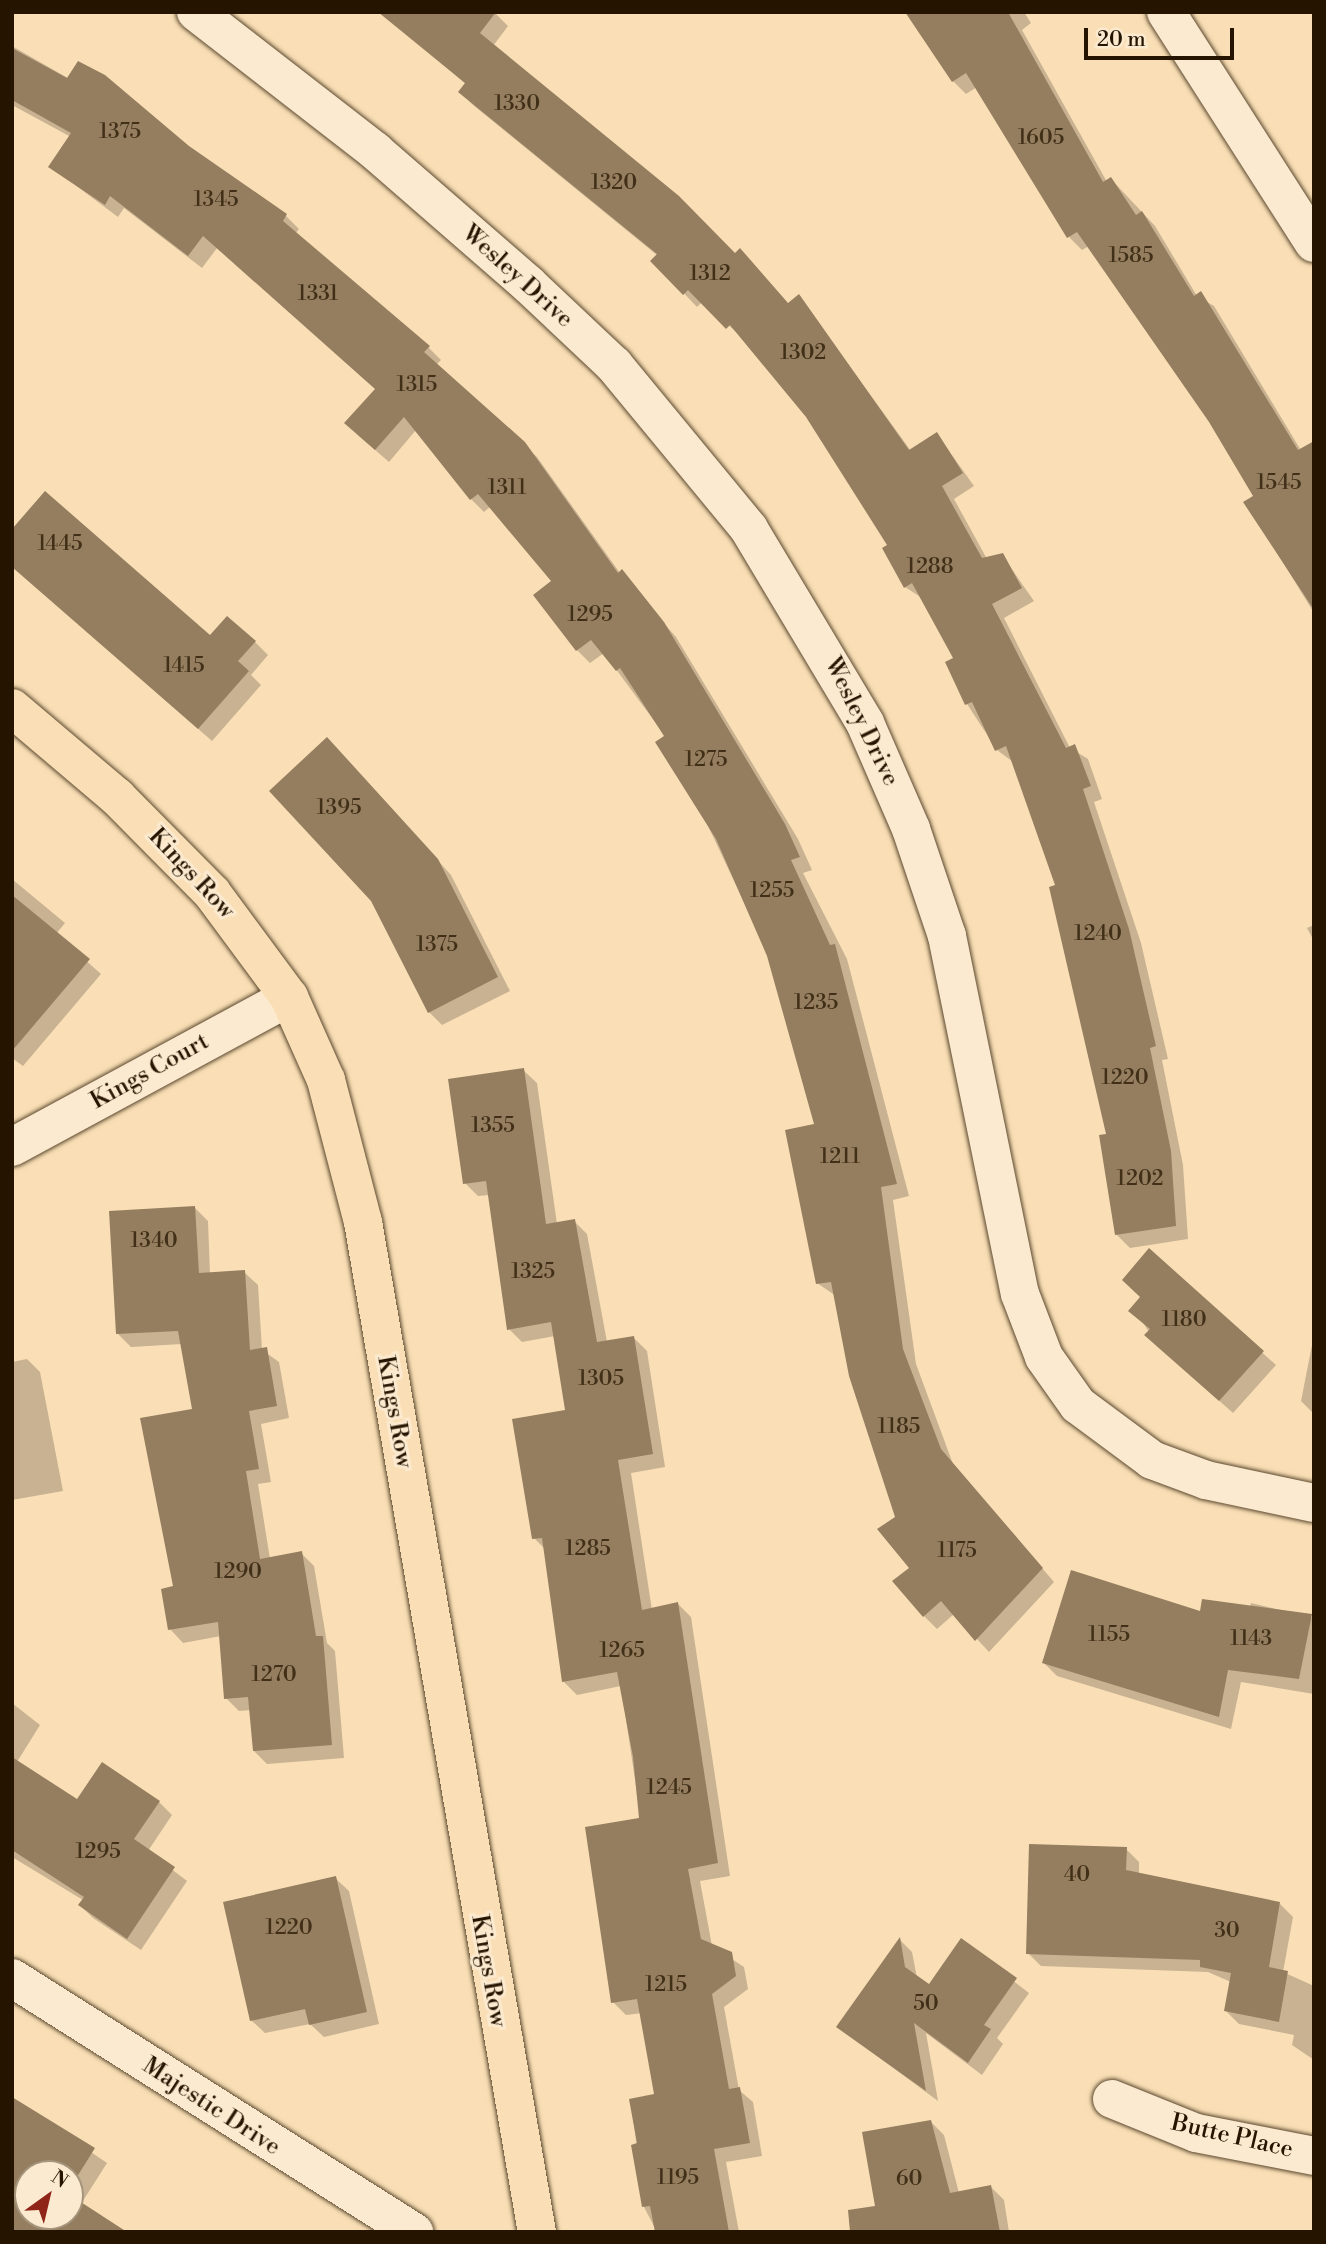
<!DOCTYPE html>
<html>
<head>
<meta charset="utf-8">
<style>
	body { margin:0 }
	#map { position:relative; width:1326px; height:2244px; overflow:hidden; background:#fadfb6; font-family:"Libre Bodoni",serif }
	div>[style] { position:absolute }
	.shadow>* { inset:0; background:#0003 }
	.building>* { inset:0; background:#947e5f }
	.roads { filter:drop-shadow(0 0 2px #5a482e) drop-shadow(0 0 2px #5a482e) }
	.minor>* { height:38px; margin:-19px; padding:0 19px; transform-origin:19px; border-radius:19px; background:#fcead0 }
	.major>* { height:38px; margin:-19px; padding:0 19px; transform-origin:19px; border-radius:19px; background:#fadfb6 }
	span { translate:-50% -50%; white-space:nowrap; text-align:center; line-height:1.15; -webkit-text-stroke:6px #fcead0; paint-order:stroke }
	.number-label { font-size:21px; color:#412f18 }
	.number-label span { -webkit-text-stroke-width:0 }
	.street-label { font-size:24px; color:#251500 }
	.frame { position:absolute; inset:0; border:14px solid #251500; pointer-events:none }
	.north { position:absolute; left:14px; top:2160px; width:70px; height:70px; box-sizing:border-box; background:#fcead0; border:2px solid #a6957d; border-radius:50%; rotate:34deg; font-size:19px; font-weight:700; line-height:28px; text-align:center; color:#251500 }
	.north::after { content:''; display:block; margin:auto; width:24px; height:32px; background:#8f2418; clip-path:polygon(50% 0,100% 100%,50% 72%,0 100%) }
	.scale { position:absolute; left:1084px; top:28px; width:150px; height:32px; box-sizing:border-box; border:4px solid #251500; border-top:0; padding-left:9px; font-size:21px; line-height:24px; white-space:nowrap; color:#251500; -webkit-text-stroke:5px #fcead0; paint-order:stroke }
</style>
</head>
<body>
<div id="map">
	<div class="shadow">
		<i style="clip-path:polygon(494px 12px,508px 26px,493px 46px,789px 305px,799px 296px,911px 451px,937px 434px,974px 486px,954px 499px,987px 559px,1002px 555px,1034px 601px,1004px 618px,1070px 748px,1088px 759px,1102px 799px,1094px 802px,1141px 943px,1168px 1059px,1162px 1060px,1183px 1165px,1188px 1239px,1130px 1248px,1117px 1235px,1108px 1136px,1058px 886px,1013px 762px,997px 750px,967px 704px,956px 659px,922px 598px,905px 587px,890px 546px,807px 416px,743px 338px,702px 302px,697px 307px,653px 261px,658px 256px,473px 105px,460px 92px,466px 84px,394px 23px)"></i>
		<i style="clip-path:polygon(907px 12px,1024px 12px,1031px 23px,1022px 30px,1107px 182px,1111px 179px,1155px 226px,1197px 296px,1214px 306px,1314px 472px,1314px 613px,1246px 502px,1255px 497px,1210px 421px,1089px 246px,1082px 250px,1069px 237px,977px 87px,966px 94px,953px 81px)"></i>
		<i style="clip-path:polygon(12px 46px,188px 147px,286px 216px,299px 229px,295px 234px,428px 347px,441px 360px,436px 365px,537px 457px,620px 573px,676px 637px,798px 839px,812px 870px,803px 873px,847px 959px,909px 1196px,893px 1200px,916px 1364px,953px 1464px,1054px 1582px,989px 1652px,954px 1614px,937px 1629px,924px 1616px,836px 1296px,817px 1283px,816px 1125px,769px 955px,666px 737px,604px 653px,590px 663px,577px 650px,554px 581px,491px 506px,484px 512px,471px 499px,416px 430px,389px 462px,359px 436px,376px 389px,217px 248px,202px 268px,124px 208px,118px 217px,51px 167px,71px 137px,12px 105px)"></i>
		<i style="clip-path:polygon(12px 566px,210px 638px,255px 642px,268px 655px,251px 675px,261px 685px,212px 741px)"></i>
		<i style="clip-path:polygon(340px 753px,451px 875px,510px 991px,442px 1025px,429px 1012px,372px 900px)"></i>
		<i style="clip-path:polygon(12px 879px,65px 923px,56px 934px,101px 974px,23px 1066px,12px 1058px)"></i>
		<i style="clip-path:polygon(1314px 925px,1314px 941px,1307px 928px)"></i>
		<i style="clip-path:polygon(523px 1070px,537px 1083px,557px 1224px,574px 1221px,587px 1234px,607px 1342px,634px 1338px,647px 1351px,665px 1467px,631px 1473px,652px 1610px,678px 1604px,691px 1617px,730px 1876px,700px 1881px,712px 1946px,744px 1967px,748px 1989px,724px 2007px,739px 2090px,753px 2102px,762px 2156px,726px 2162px,739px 2232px,657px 2232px,644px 2207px,631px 2100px,656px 2096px,642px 2013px,626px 2015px,613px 2002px,641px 1820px,621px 1686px,577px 1695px,563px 1681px,545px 1549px,534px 1538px,567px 1412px,555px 1336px,522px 1342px,509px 1329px,490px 1195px,478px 1196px,465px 1183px)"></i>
		<i style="clip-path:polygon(195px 1208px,208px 1221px,210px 1274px,244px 1272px,258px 1285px,262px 1350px,279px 1362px,289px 1418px,261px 1424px,271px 1482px,258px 1484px,270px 1559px,301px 1553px,314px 1566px,327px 1643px,335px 1651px,344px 1758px,267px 1764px,254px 1751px,251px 1710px,239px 1711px,226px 1698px,221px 1636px,183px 1643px,170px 1629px,194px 1410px,182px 1344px,131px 1347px,118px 1334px)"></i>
		<i style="clip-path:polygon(1149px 1250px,1276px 1365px,1233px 1413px,1160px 1348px,1143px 1323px)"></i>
		<i style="clip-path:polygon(1312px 1345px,1314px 1346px,1314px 1414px,1301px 1401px)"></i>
		<i style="clip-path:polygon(27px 1359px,40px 1372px,63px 1491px,12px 1500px,12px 1362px)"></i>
		<i style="clip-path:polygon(1251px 1603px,1314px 1618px,1314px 1694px,1241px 1682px,1231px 1729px,1057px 1676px,1044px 1663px,1201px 1614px,1249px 1611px)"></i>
		<i style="clip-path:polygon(12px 1703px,40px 1725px,17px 1762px,78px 1802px,159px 1802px,172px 1815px,148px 1851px,187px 1881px,141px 1950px,93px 1918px,80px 1905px,83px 1900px,12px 1857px)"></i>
		<i style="clip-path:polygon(1126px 1849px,1139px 1862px,1139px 1875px,1280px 1904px,1293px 1917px,1283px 1972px,1314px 1986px,1314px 2060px,1292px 2045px,1294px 2035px,1239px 2024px,1226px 2011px,1231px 1982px,1208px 1972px,1041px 1966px,1028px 1953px)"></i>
		<i style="clip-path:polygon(335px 1878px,349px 1891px,379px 2024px,324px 2037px,310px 2024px,265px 2033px,251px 2020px)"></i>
		<i style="clip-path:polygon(900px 1940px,912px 1952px,917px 1978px,929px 1986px,961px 1941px,1029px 1993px,997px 2038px,1003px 2044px,982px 2075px,926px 2033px,938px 2101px,838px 2027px)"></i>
		<i style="clip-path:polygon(evenodd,12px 2098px,107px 2163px,81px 2204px,122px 2232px,12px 2232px,12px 2098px,28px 2174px,70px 2174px,70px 2216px,28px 2216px,28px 2174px)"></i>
		<i style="clip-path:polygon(931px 2122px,944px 2135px,959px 2193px,991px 2187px,1004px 2200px,1009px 2232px,881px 2232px)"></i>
	</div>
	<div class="building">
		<i style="clip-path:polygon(378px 12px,496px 12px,480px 33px,679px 196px,735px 253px,740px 248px,788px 303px,799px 294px,909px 450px,937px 432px,963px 473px,942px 486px,982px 558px,1003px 553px,1022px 588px,992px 604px,1066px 748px,1075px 744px,1091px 786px,1083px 789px,1129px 929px,1156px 1046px,1150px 1048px,1171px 1151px,1176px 1226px,1115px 1235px,1099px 1135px,1106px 1134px,1049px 887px,1055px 885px,1006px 746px,995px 751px,972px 702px,965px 705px,945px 662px,953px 658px,912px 583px,904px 588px,882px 548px,887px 545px,806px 417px,730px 325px,726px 329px,688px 290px,683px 295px,650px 261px,657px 254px,458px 92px,465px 83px)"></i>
		<i style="clip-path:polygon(905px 12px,1008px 12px,1103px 182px,1111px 177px,1136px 215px,1142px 211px,1194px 296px,1201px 291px,1298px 450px,1314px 441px,1314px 610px,1243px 502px,1253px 496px,1209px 422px,1077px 232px,1067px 238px,966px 73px,952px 82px)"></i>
		<i style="clip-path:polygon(12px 48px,67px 78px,78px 61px,105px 75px,189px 146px,287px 214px,283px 221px,430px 346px,424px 352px,525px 442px,618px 573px,622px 569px,664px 622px,785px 824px,800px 857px,791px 860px,830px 945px,835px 944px,897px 1184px,881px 1187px,903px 1349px,941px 1449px,1043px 1568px,975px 1641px,941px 1601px,923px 1617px,892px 1581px,909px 1568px,877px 1529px,895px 1517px,849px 1376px,831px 1282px,816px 1284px,785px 1130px,814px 1124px,767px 956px,716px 839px,655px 742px,664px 736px,620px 668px,616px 671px,591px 640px,576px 651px,533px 595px,551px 581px,478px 494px,470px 500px,404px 417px,375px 450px,344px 423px,375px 389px,203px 236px,188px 256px,110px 196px,105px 205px,48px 167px,71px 133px,12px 100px)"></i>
		<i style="clip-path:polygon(45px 491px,210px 635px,227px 616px,256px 641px,238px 661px,249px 671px,198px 729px,12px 567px,12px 529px)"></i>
		<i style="clip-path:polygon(327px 737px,438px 859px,498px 977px,428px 1013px,371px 901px,269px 791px)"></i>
		<i style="clip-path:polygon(12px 895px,90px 959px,12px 1051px)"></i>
		<i style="clip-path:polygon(524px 1068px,546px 1224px,575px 1219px,597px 1342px,634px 1336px,653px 1454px,618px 1460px,642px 1610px,678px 1602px,718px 1863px,688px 1869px,701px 1939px,732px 1952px,736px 1976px,712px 1994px,729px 2089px,740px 2087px,750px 2143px,714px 2149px,729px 2232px,655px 2232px,650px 2206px,642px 2207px,631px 2145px,637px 2143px,629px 2099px,654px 2094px,637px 1999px,611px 2003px,585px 1827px,639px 1818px,633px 1757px,617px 1672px,562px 1682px,542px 1538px,532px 1539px,512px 1419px,565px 1410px,551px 1322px,507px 1330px,486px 1181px,463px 1184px,448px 1079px)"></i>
		<i style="clip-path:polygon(195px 1206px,199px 1273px,245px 1270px,250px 1350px,267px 1347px,277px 1406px,249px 1411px,259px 1469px,246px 1471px,260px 1559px,302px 1551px,316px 1636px,323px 1636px,332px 1745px,253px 1751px,248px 1697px,224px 1699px,218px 1622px,168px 1630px,161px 1589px,173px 1586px,140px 1418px,192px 1409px,178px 1331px,116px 1334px,109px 1211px)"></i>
		<i style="clip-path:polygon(1149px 1248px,1264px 1351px,1219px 1401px,1144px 1335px,1150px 1329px,1128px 1311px,1140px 1297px,1122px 1280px)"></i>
		<i style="clip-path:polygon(1071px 1570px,1200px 1611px,1202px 1599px,1312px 1614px,1299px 1679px,1228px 1670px,1219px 1717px,1042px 1663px)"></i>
		<i style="clip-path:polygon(12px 1757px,77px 1799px,102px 1762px,160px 1801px,134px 1839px,175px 1867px,127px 1939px,78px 1905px,84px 1897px,12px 1850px)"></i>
		<i style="clip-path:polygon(1029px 1844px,1127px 1847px,1126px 1870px,1280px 1902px,1269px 1967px,1288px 1971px,1279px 2022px,1224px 2011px,1231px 1973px,1200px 1967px,1200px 1960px,1026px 1954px)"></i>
		<i style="clip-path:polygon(336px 1876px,367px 2012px,309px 2025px,305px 2009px,250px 2021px,223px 1902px)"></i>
		<i style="clip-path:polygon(900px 1937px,905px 1967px,929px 1984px,961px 1938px,1017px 1978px,984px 2025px,991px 2029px,968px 2063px,914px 2023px,926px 2091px,836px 2027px)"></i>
		<i style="clip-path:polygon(12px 2097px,95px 2148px,70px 2188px,70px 2174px,28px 2174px,28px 2216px,70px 2216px,70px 2195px,127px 2232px,12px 2232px)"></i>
		<i style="clip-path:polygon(931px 2120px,950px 2193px,991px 2185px,1000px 2232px,850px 2232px,848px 2210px,875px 2206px,862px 2132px)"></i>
	</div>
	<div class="roads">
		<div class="minor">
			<i style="left:196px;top:12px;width:227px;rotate:37.8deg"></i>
			<i style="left:375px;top:151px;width:203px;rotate:41deg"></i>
			<i style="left:528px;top:284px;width:118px;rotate:43.3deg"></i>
			<i style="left:614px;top:365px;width:212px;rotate:50.5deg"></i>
			<i style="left:749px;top:529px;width:226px;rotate:59.1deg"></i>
			<i style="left:865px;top:723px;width:116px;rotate:66.5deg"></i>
			<i style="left:911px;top:829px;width:113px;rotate:71.4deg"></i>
			<i style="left:947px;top:936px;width:365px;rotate:78.5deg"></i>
			<i style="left:1020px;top:1294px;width:67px;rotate:69.1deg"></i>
			<i style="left:1044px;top:1357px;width:59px;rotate:54.7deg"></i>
			<i style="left:1078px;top:1405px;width:92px;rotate:36.6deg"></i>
			<i style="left:1152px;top:1460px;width:58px;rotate:20.3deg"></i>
			<i style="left:1206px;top:1480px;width:110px;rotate:12deg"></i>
			<i style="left:1166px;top:12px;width:274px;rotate:57.4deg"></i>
			<i style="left:12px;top:1147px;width:315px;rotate:-28.4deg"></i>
			<i style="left:12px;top:1978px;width:476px;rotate:32.3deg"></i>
			<i style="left:1112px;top:2099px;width:91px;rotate:22deg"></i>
			<i style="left:1196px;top:2133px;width:120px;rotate:11deg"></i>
		</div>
		<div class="major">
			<i style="left:12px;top:708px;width:138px;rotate:40.3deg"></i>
			<i style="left:117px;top:797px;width:135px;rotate:45.3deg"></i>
			<i style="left:212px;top:893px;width:129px;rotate:53.5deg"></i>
			<i style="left:289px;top:997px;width:91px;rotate:66deg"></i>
			<i style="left:326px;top:1080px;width:147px;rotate:75.4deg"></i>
			<i style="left:363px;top:1222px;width:1025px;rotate:80.23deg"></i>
		</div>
	</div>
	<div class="number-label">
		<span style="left:517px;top:104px">1330</span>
		<span style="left:120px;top:132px">1375</span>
		<span style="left:1041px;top:138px">1605</span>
		<span style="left:614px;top:183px">1320</span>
		<span style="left:216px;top:200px">1345</span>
		<span style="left:1131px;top:256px">1585</span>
		<span style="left:710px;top:274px">1312</span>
		<span style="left:318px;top:294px">1331</span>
		<span style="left:803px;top:353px">1302</span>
		<span style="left:417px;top:385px">1315</span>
		<span style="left:1279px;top:483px">1545</span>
		<span style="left:507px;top:488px">1311</span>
		<span style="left:60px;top:544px">1445</span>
		<span style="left:930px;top:567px">1288</span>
		<span style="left:590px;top:615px">1295</span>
		<span style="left:184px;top:666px">1415</span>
		<span style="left:706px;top:760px">1275</span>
		<span style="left:339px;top:808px">1395</span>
		<span style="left:772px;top:891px">1255</span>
		<span style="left:1098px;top:934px">1240</span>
		<span style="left:437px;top:945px">1375</span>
		<span style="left:816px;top:1003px">1235</span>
		<span style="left:1125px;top:1078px">1220</span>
		<span style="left:493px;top:1126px">1355</span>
		<span style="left:840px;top:1157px">1211</span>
		<span style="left:1140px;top:1179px">1202</span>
		<span style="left:154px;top:1241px">1340</span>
		<span style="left:533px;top:1272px">1325</span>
		<span style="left:1184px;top:1320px">1180</span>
		<span style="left:601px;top:1379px">1305</span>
		<span style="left:899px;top:1427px">1185</span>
		<span style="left:588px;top:1549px">1285</span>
		<span style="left:957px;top:1551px">1175</span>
		<span style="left:238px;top:1572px">1290</span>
		<span style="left:1109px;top:1635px">1155</span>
		<span style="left:1251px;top:1639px">1143</span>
		<span style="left:622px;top:1651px">1265</span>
		<span style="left:274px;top:1675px">1270</span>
		<span style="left:669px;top:1788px">1245</span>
		<span style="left:98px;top:1852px">1295</span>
		<span style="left:1077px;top:1875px">40</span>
		<span style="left:289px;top:1928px">1220</span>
		<span style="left:1227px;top:1931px">30</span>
		<span style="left:666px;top:1985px">1215</span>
		<span style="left:926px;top:2004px">50</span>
		<span style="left:678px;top:2178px">1195</span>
		<span style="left:909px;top:2179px">60</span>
	</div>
	<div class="street-label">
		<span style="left:517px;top:277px;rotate:42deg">Wesley Drive</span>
		<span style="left:861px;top:722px;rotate:64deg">Wesley Drive</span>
		<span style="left:191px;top:874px;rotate:47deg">Kings Row</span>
		<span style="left:150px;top:1072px;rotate:-29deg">Kings Court</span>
		<span style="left:394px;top:1412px;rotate:80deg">Kings Row</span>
		<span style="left:488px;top:1971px;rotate:80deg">Kings Row</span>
		<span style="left:211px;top:2107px;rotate:33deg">Majestic Drive</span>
		<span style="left:1232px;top:2137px;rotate:13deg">Butte Place</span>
	</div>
	<div class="frame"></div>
	<div class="north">N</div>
	<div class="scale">20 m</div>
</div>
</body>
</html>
